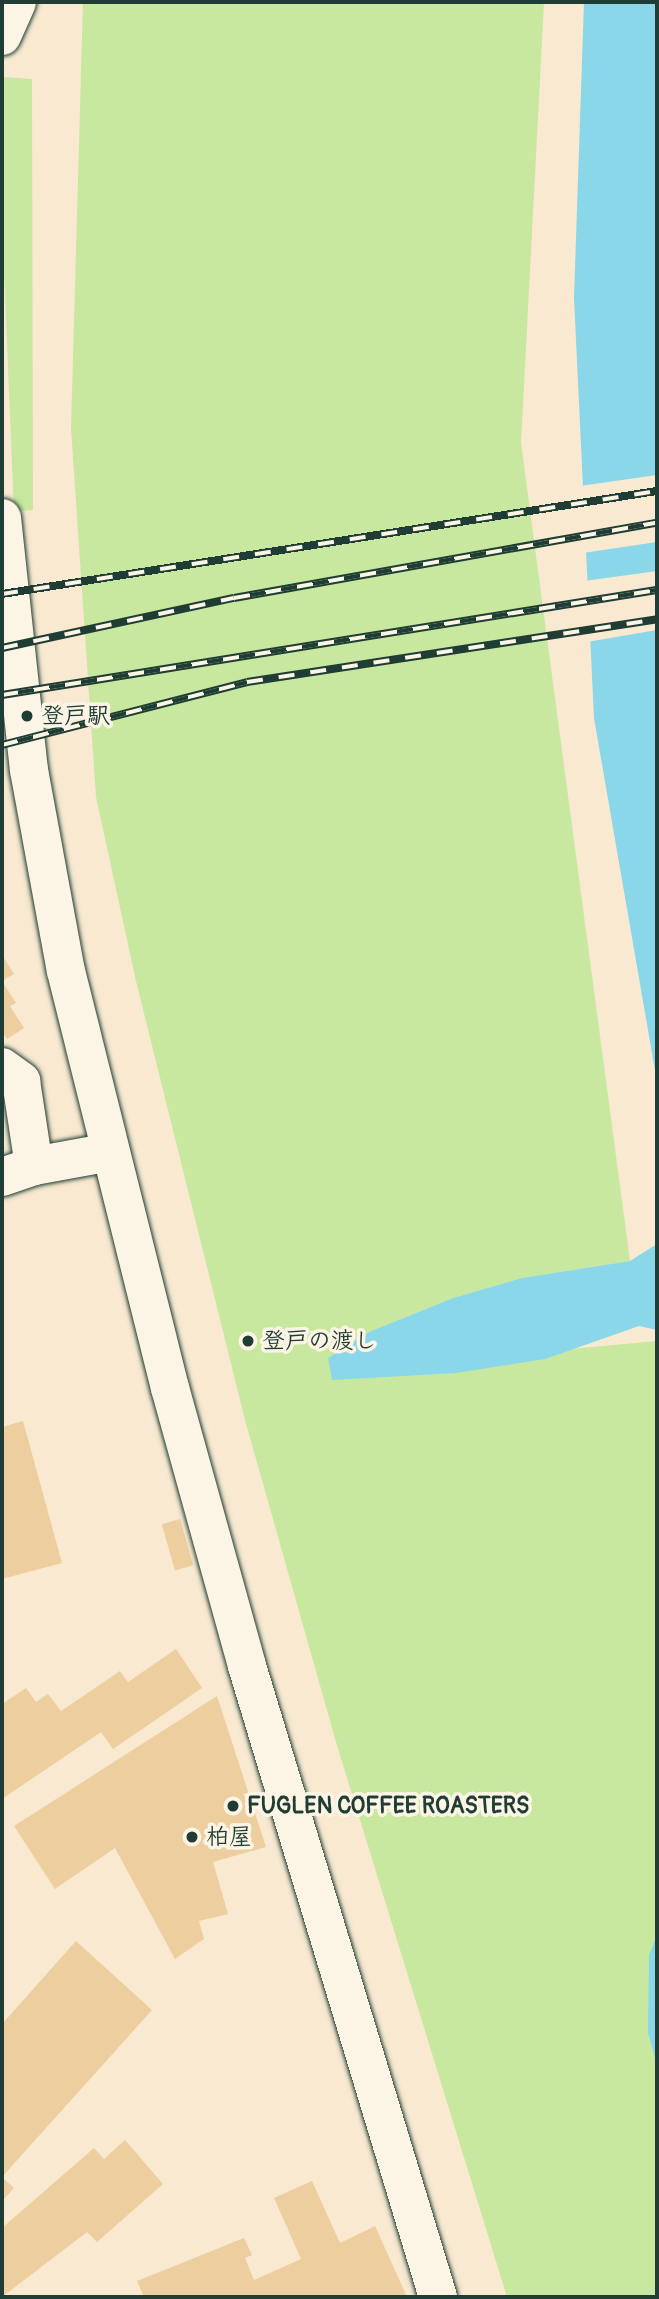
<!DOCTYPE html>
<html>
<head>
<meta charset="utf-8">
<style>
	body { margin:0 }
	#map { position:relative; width:659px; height:2299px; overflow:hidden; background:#f8e9d0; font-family:Pangolin,"Klee One",sans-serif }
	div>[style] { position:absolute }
	.green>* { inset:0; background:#c8e79f }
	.water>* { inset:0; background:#89d7e8 }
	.pier>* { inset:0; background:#f8e9d0 }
	.building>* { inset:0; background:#edce9f; transform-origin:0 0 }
	.roads { filter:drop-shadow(0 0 2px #1f3d34) drop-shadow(0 0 2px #1f3d34) }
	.street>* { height:38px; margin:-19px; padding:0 19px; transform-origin:19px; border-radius:19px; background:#fcf5e5 }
	.rail>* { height:8px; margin-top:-4px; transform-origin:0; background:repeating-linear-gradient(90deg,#fcf5e5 0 16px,#1f3d34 0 32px); box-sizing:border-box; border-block:2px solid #1f3d34 }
	.dots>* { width:19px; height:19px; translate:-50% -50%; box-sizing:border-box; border:4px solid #fcf5e5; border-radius:50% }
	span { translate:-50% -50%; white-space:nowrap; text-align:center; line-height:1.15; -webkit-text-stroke:7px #fcf5e5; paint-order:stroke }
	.poi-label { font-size:23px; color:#1f3d34; font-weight:700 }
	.left { translate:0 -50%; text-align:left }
	.frame { position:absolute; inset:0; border:4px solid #1f3d34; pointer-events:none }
</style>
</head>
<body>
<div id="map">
	<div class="green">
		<i style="clip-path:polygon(83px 2px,544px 2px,521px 443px,630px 1261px,522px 1278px,453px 1298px,369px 1332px,328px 1358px,331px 1371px,657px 1341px,657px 2297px,507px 2297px,336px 1742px,245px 1420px,136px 981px,96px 797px,71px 428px)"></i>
		<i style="clip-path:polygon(2px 77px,32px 79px,33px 510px,14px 511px,2px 223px)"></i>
	</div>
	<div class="water">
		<i style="clip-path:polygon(584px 2px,657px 2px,657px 1082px,594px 718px,574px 298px)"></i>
		<i style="clip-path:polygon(657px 1244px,657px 1330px,639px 1326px,545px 1359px,456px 1373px,332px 1380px,328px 1358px,369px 1332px,453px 1298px,522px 1278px,630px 1261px)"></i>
		<i style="clip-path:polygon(657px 1935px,657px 2065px,648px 2033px,649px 1955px)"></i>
	</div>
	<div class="pier">
		<i style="clip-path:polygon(657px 475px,657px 542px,583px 553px,580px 486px)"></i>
		<i style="clip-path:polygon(657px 571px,657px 630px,587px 642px,584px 581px)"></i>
	</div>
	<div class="building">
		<i style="clip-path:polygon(52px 703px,52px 718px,2px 732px,2px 714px)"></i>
		<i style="clip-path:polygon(2px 955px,14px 974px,2px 981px)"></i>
		<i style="clip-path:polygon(2px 981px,16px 1003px,10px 1006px,24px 1028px,7px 1039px,2px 1031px)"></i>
		<i style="clip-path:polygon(23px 1421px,62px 1563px,2px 1579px,2px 1427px)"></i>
		<i style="left:180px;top:1519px;width:48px;height:19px;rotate:74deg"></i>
		<i style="clip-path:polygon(176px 1649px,202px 1688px,113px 1749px,101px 1732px,2px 1799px,2px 1704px,26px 1688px,36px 1702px,48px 1694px,61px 1711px,120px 1671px,128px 1682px)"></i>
		<i style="clip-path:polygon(217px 1696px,266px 1847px,213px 1862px,228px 1914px,199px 1921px,204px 1939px,175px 1959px,115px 1848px,55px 1889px,14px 1826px)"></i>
		<i style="clip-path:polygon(76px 1941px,152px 2010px,2px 2177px,14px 2188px,2px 2201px,2px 2024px)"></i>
		<i style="clip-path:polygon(125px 2140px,163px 2184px,97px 2242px,87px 2232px,2px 2297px,2px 2228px,94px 2148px,104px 2159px)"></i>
		<i style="clip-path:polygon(312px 2181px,340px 2243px,375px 2226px,407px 2297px,144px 2297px,137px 2281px,244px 2238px,252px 2255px,245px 2258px,254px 2280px,301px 2259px,274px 2198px)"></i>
	</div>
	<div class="roads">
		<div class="street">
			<i style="left:2px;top:36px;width:37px;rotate:-66deg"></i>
			<i style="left:2px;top:518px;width:253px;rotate:83.9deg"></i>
			<i style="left:29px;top:770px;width:204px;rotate:79.6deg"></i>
			<i style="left:66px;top:971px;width:430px;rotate:76deg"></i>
			<i style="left:170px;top:1388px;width:288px;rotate:74.5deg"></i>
			<i style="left:247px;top:1666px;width:659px;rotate:73.16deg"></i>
			<i style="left:2px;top:1067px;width:24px;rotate:36deg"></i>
			<i style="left:21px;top:1081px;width:86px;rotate:81.3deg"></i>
			<i style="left:2px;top:1177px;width:34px;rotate:-19deg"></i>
			<i style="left:34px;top:1166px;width:78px;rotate:-10.3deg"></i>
		</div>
	</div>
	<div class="rail">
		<i style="left:2px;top:594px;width:663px;rotate:-8.94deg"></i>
		<i style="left:2px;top:648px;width:237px;rotate:-12.2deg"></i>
		<i style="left:234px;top:598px;width:430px;rotate:-10.1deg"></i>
		<i style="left:2px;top:695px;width:663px;rotate:-9.11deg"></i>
		<i style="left:2px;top:745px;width:253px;rotate:-14.4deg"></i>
		<i style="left:247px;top:682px;width:415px;rotate:-8.7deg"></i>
	</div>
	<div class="dots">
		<i style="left:27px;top:716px;background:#1f3d34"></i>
		<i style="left:248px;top:1341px;background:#1f3d34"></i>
		<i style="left:233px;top:1806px;background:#1f3d34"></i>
		<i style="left:192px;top:1837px;background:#1f3d34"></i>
	</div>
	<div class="poi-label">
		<span class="left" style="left:41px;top:716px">登戸駅</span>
		<span class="left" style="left:262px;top:1341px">登戸の渡し</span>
		<span class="left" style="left:247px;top:1806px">FUGLEN COFFEE ROASTERS</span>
		<span class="left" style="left:206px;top:1837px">柏屋</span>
	</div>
	<div class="frame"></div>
</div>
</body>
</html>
